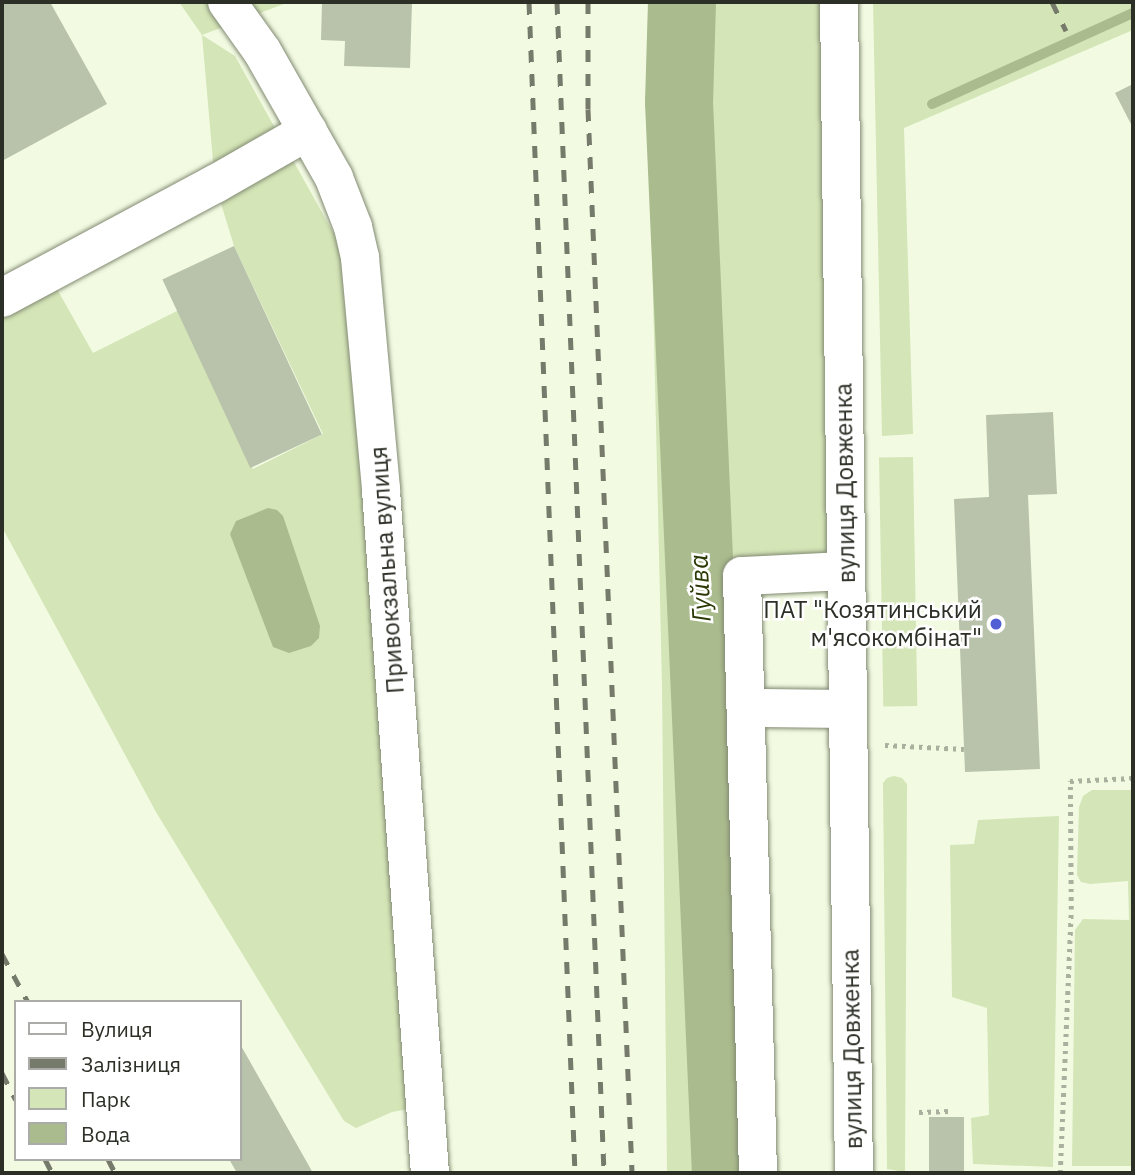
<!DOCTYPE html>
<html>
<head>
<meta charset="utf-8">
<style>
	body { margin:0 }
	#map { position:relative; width:1135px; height:1175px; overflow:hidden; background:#f2fbe2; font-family:"IBM Plex Sans",sans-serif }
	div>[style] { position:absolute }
	.green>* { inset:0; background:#d4e5b7; transform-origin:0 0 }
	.water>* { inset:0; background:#aabb8d }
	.stream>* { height:10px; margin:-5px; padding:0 5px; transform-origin:5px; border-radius:5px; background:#aabb8d }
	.river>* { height:68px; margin:-34px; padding:0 34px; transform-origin:34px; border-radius:34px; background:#aabb8d }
	.building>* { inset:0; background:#b9c2aa; transform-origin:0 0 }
	.path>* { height:4.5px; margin-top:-2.25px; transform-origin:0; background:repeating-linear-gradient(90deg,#aab09d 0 3.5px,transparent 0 8.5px) }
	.roads { filter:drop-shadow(0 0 2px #828a73) drop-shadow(0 0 2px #828a73) }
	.minor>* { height:38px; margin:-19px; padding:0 19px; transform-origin:19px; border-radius:19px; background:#fff }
	.rail>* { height:5px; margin-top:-2.5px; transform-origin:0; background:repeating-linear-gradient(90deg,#757a6b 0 12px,transparent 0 24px) }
	.dots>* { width:19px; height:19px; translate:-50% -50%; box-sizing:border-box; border:4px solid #fff; border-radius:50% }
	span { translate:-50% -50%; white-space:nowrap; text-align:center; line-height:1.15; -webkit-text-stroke:5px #fff; paint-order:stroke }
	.street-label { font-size:24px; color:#2c2f26 }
	.poi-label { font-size:24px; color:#2c2f26 }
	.right { translate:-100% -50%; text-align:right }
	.water-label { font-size:26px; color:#2b3904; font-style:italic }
	.frame { position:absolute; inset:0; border:4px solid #2c2f26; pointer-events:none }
	.legend { position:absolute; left:14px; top:1000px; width:228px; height:161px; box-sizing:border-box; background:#fff; border:2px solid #abaca8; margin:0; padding:9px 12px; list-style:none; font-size:21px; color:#2c2f26 }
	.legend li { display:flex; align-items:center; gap:14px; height:35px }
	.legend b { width:35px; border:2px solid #abaca8 }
</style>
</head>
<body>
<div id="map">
	<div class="green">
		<i style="clip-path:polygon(179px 2px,289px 2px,202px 35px,235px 56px,364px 288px,425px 1106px,392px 1112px,356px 1128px,344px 1121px,156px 812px,2px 527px,2px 298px,48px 273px,93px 353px,179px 310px,253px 469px,323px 434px,234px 246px,215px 184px,202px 35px)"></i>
		<i style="clip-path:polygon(652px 2px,839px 2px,846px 571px,742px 576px,758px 1173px,667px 1173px,662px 686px,651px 209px)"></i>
		<i style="clip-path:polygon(873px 2px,1133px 2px,1133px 30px,904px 128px,913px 434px,882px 436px)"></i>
		<i style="left:913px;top:457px;width:249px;height:34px;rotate:89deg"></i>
		<i style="clip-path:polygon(894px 776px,902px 778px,907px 784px,905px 1172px,887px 1169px,883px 783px,887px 778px)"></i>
		<i style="clip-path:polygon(1092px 790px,1133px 790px,1133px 1166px,1072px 1166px,1075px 930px,1083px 919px,1129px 920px,1128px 881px,1090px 884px,1081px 882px,1077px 875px,1079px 807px,1083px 796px)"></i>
		<i style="clip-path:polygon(1059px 816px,1053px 1167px,973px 1164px,971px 1118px,989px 1115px,987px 1008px,952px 997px,950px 845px,974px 844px,978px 820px)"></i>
	</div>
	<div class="water">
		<i style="clip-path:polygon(268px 508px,277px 510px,283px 516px,320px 626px,319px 638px,311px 646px,289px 653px,273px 647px,230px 534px,236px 521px)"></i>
	</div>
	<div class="stream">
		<i style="left:932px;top:104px;width:221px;rotate:-24.4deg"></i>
	</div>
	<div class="river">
		<i style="left:682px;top:2px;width:100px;rotate:91.7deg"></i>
		<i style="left:679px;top:102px;width:1072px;rotate:87.49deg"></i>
	</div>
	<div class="building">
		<i style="clip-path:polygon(2px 2px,50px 2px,107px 104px,2px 161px)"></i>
		<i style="clip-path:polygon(322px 2px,412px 2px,410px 68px,344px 66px,345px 41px,321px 40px)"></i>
		<i style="clip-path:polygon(1133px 84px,1133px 128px,1115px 93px)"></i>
		<i style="left:234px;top:246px;width:208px;height:79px;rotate:65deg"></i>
		<i style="clip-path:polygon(1053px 412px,1057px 494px,1028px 495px,1040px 769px,965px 772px,954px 499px,989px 497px,986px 415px)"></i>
		<i style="clip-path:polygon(240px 1044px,313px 1173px,237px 1173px,229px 1159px,240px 1159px)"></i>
		<i style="left:929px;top:1117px;width:35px;height:56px"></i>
	</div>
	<div class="path">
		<i style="left:885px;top:745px;width:79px;rotate:2.9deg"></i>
		<i style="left:919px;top:1112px;width:31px;rotate:-2deg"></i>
		<i style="left:1060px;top:1173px;width:264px;rotate:-87.6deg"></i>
		<i style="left:1071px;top:909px;width:128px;rotate:-90.4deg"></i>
		<i style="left:1070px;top:781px;width:63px;rotate:-2.7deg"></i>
	</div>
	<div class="roads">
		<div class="minor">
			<i style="left:227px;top:2px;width:60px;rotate:54.5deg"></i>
			<i style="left:262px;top:51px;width:146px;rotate:60.4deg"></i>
			<i style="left:334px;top:178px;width:53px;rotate:68.8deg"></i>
			<i style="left:353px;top:227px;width:32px;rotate:77deg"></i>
			<i style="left:360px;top:258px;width:233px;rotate:84.8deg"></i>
			<i style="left:381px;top:490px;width:685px;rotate:85.9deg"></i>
			<i style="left:839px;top:2px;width:1171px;rotate:89.27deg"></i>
			<i style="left:2px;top:298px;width:242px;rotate:-28.2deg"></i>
			<i style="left:215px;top:184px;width:107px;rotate:-29.7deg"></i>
			<i style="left:760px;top:708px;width:88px;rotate:0.7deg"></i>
			<i style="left:758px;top:1173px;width:597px;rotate:-91.54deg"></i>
			<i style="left:742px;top:576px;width:104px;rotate:-2.8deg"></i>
		</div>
	</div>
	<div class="rail">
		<i style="left:529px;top:2px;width:1172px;rotate:87.75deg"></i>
		<i style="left:557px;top:2px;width:1172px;rotate:87.7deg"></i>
		<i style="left:588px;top:2px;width:107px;rotate:90deg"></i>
		<i style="left:588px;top:109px;width:1065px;rotate:87.63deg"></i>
		<i style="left:1052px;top:2px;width:32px;rotate:64deg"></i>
		<i style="left:2px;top:954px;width:55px;rotate:61.6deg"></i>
		<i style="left:2px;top:1073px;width:30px;rotate:63deg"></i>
		<i style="left:45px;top:1159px;width:16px;rotate:63deg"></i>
		<i style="left:108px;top:1159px;width:16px;rotate:63deg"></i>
	</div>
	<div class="dots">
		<i style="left:996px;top:624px;background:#515ed4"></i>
	</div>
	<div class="street-label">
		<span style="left:845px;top:483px;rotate:-91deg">вулиця Довженка</span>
		<span style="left:387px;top:570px;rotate:-94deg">Привокзальна вулиця</span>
		<span style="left:852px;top:1049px;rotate:-91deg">вулиця Довженка</span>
	</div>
	<div class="poi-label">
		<span class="right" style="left:982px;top:624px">ПАТ "Козятинський<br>м'ясокомбінат"</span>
	</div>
	<div class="water-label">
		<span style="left:700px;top:588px;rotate:-93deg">Гуйва</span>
	</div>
	<div class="frame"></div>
	<ul class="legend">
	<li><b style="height:9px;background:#fff"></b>Вулиця</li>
	<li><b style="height:9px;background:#757a6b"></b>Залізниця</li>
	<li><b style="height:19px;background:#d4e5b7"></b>Парк</li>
	<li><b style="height:19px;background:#aabb8d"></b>Вода</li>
	</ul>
</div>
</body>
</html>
